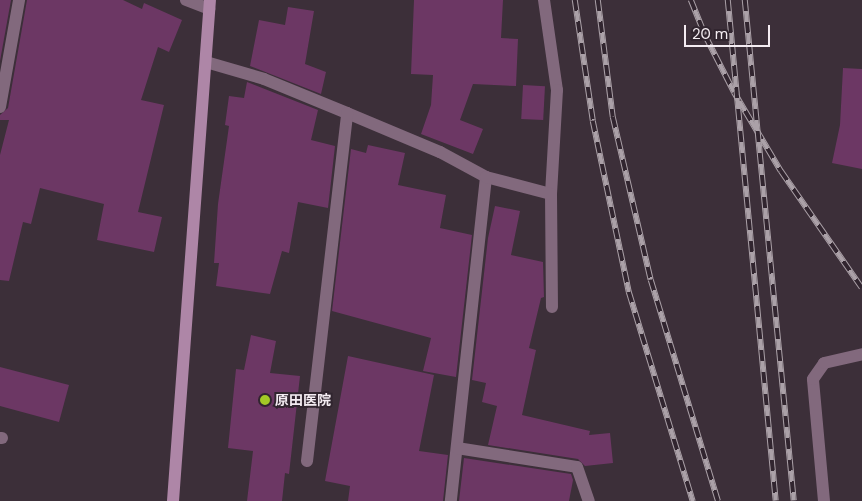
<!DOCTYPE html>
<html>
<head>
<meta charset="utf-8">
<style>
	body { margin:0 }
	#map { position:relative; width:862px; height:501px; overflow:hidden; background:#3c2f39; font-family:"DM Sans","Noto Sans JP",sans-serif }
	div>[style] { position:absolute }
	.building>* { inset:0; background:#6c3764; transform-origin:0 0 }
	.street>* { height:12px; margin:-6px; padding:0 6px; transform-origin:6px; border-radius:6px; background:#82697d }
	.secondary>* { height:12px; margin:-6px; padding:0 6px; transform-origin:6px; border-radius:6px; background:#ae86a7 }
	.rail>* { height:5.5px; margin-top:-2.75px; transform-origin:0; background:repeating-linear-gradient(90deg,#31252f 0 11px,#aba1a8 0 22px); box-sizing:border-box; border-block:1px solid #aba1a8 }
	.dots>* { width:14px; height:14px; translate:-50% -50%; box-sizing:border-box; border:2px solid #31252f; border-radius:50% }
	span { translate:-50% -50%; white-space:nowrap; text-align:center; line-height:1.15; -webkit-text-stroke:4px #31252f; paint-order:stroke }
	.poi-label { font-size:14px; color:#f4ecf2; font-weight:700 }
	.left { translate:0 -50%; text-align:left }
	.scale { position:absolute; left:684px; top:25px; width:86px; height:22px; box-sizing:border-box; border:2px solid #f4ecf2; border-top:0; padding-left:6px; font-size:15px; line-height:18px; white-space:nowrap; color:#f4ecf2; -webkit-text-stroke:4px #31252f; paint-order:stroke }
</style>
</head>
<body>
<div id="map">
	<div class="building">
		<i style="clip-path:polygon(0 0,11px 0,0 61px)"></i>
		<i style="clip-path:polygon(27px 0,123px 0,142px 9px,144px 3px,182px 20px,169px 52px,158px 47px,141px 100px,164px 105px,138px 212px,162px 217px,154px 252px,97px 240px,104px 204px,40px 188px,31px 224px,23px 222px,9px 281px,0 280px,0 155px,9px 120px,0 120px,0 115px,8px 108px)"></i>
		<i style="clip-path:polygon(414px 0,503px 0,501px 38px,518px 39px,516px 86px,473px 84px,460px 120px,483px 129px,473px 154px,421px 134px,431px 105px,433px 75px,411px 74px)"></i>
		<i style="clip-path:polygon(288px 7px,314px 11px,305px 64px,326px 72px,321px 94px,250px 66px,259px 20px,285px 25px)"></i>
		<i style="clip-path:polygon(843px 68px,862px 69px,862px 169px,832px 163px,840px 125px)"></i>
		<i style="clip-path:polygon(247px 82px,318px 110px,311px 140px,335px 146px,328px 208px,298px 202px,289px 253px,282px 251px,270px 294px,216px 286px,219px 263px,214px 263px,218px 204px,229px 126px,225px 125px,229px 96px,244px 98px)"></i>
		<i style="left:523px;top:85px;width:22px;height:34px;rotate:3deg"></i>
		<i style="clip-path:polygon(368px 145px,405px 153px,398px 185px,446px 195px,440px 228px,472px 235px,456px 377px,423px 371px,431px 338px,332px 311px,351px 149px,366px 153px)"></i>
		<i style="clip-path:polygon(495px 206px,520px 211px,511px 255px,543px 262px,544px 297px,541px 298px,529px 348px,536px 350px,522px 415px,590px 431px,589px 435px,610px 433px,613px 463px,585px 466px,578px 459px,488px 445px,497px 406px,482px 402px,486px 383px,472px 380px,488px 238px)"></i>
		<i style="clip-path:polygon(251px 335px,276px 341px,270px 373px,300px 376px,289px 474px,285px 473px,282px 501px,247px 501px,253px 451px,228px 448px,236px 369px,244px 370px)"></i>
		<i style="clip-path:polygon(348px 356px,434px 375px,419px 451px,448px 455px,443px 501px,348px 501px,350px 486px,325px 481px)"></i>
		<i style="clip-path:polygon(0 367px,69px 385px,59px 422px,0 406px)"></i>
		<i style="clip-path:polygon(464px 458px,571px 474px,573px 480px,569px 501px,459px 501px)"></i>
	</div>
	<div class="street">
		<i style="left:186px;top:0;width:25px;rotate:21deg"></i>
		<i style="left:544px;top:0;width:91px;rotate:81.8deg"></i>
		<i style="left:557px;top:90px;width:104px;rotate:93.3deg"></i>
		<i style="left:551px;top:194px;width:113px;rotate:89.5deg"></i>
		<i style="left:206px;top:62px;width:60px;rotate:16.3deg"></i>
		<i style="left:264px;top:79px;width:90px;rotate:22.3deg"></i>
		<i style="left:347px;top:113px;width:101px;rotate:22.8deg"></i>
		<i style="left:440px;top:152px;width:52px;rotate:28.5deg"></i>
		<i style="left:486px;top:177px;width:326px;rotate:96.2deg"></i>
		<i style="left:0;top:107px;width:109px;rotate:-79.9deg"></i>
		<i style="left:486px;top:177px;width:67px;rotate:14.7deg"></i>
		<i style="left:0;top:438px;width:2px"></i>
		<i style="left:457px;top:448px;width:121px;rotate:9deg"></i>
		<i style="left:577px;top:467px;width:36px;rotate:71deg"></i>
		<i style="left:307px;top:461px;width:350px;rotate:-83.4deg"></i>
		<i style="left:824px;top:501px;width:122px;rotate:-95.2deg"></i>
		<i style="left:813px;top:379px;width:19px;rotate:-55deg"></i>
		<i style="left:824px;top:363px;width:39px;rotate:-13deg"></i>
	</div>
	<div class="secondary">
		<i style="left:173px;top:501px;width:502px;rotate:-85.78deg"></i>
	</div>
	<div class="rail">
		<i style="left:575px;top:0;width:122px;rotate:81.5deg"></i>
		<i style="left:593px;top:121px;width:175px;rotate:78.1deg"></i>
		<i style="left:629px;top:292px;width:219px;rotate:73deg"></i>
		<i style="left:598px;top:0;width:118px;rotate:82.7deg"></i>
		<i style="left:613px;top:117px;width:167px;rotate:76.9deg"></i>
		<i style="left:651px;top:280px;width:231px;rotate:73.1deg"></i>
		<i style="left:691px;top:0;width:38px;rotate:68deg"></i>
		<i style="left:705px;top:35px;width:64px;rotate:63deg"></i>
		<i style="left:734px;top:92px;width:92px;rotate:59.3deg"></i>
		<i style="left:781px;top:171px;width:142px;rotate:55.3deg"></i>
		<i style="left:728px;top:0;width:503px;rotate:84.53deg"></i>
		<i style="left:745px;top:0;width:503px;rotate:84.41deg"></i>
	</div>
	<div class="dots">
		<i style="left:265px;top:400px;background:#a3c926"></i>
	</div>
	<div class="poi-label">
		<span class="left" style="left:275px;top:400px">原田医院</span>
	</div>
	<div class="scale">20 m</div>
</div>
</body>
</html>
